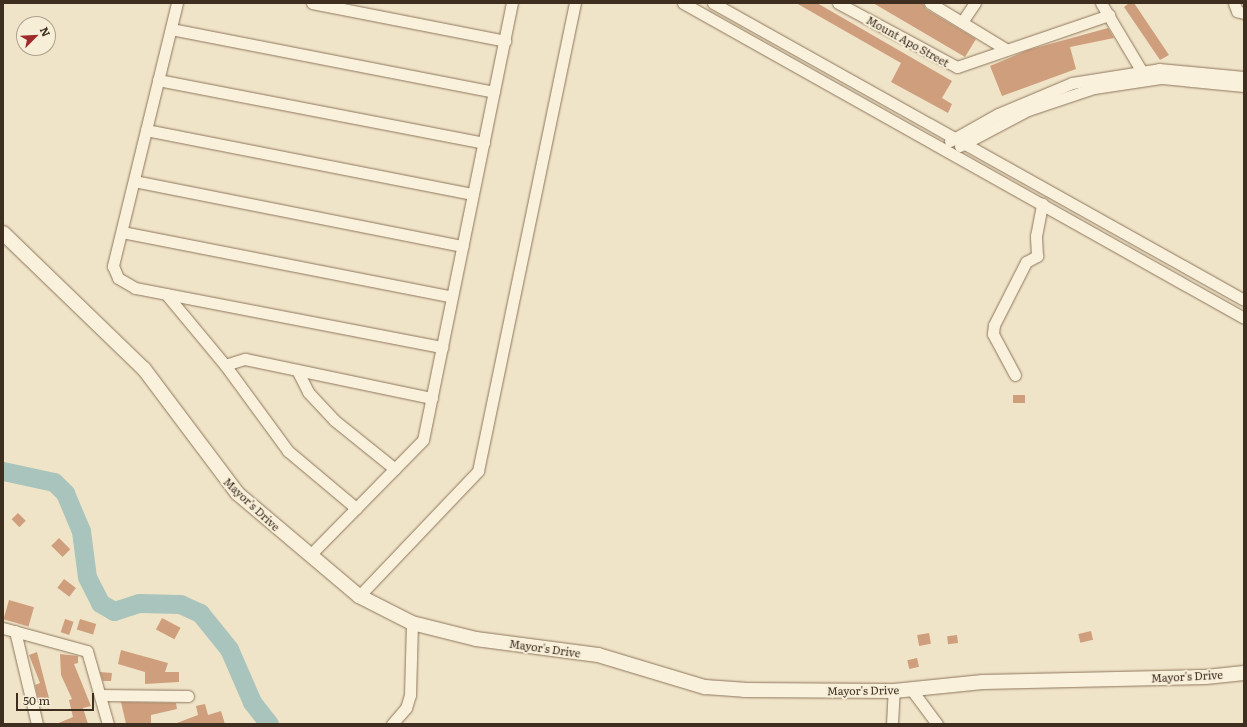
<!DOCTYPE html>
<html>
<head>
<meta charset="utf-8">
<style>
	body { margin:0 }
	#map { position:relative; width:1247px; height:727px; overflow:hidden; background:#f0e4c8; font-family:Literata,serif }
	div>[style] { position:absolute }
	.river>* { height:19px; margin:-9.5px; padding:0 9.5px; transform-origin:9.5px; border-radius:9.5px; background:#a9c4bc }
	.building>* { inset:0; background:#cf9f7d; transform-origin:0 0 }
	.roads { filter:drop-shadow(0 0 1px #8d765c) drop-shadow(0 0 1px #8d765c) }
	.minor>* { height:11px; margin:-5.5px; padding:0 5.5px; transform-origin:5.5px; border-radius:5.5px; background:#faf1dc }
	.tertiary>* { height:14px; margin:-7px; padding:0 7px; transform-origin:7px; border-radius:7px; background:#faf1dc }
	span { translate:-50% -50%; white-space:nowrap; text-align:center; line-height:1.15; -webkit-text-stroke:4px #f7eed8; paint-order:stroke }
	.street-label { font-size:11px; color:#3d2e20 }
	.frame { position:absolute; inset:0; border:4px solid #3d2e20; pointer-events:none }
	.north { position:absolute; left:16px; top:16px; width:40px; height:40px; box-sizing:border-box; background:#f7eed8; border:1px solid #ada18e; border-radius:50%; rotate:66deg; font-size:11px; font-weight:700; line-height:16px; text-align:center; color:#3d2e20 }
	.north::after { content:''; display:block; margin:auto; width:14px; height:18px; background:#9e2a2b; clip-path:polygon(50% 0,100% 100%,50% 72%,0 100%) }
	.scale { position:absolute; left:16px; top:693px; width:78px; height:18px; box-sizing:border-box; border:2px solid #3d2e20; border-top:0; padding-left:5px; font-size:12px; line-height:14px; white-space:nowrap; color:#3d2e20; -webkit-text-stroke:3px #f7eed8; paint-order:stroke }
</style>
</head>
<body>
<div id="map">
	<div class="river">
		<i style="left:3px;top:471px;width:52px;rotate:12.2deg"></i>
		<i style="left:54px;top:482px;width:16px;rotate:45deg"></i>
		<i style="left:65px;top:493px;width:41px;rotate:67.2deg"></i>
		<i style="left:81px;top:531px;width:46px;rotate:82.6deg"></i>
		<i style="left:87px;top:577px;width:29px;rotate:63deg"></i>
		<i style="left:100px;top:603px;width:16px;rotate:30deg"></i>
		<i style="left:114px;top:611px;width:26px;rotate:-18deg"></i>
		<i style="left:139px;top:603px;width:41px;rotate:1.4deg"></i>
		<i style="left:180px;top:604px;width:22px;rotate:24deg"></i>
		<i style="left:200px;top:613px;width:46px;rotate:51.1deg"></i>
		<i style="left:229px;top:649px;width:58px;rotate:66.5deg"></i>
		<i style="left:252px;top:702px;width:28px;rotate:52deg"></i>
	</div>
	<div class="building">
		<i style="clip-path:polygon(796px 3px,817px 3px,952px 81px,942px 98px,952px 104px,948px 113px,891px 82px,901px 63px)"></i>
		<i style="clip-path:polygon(873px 3px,923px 3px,926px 9px,976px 39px,965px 57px)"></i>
		<i style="clip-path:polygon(1129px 3px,1134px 3px,1169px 55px,1160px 60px,1124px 7px)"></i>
		<i style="clip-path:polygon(1108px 28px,1114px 38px,1070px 47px,1076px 69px,1002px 96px,990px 66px,1028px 50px)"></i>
		<i style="left:1013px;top:395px;width:12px;height:8px"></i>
		<i style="left:18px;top:513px;width:11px;height:9px;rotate:45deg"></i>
		<i style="left:59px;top:538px;width:16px;height:11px;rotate:45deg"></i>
		<i style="left:64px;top:579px;width:15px;height:11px;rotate:37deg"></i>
		<i style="left:9px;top:600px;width:26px;height:20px;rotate:16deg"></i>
		<i style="left:162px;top:618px;width:21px;height:13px;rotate:28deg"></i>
		<i style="left:65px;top:619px;width:9px;height:14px;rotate:18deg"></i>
		<i style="left:80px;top:619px;width:17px;height:11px;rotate:17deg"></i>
		<i style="left:1091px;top:631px;width:9px;height:13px;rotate:77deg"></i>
		<i style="left:929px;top:633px;width:11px;height:12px;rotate:80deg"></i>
		<i style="left:957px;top:635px;width:8px;height:10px;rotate:83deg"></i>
		<i style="clip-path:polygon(121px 650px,168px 663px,165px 672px,179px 672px,179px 682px,145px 684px,145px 672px,118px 664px)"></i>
		<i style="clip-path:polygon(37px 652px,50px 702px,40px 705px,35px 685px,40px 683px,29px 655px)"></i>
		<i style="clip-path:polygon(60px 654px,78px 656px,78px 663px,74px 664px,91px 706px,83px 708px,88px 724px,56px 724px,73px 717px,69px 700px,72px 699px,61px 675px)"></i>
		<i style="left:917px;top:658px;width:9px;height:10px;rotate:77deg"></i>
		<i style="clip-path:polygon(100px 672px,112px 673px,111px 681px,103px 681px)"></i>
		<i style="clip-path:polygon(121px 702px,176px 703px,177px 709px,151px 715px,151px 724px,126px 724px)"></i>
		<i style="clip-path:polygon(205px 704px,208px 715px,221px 711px,225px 724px,174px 724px,198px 715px,196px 706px)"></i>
	</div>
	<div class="roads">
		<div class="minor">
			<i style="left:177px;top:3px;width:271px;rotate:103.7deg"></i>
			<i style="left:113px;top:266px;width:13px;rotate:67deg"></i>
			<i style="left:118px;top:278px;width:20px;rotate:30deg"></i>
			<i style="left:135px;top:288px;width:313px;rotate:10.9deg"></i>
			<i style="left:312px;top:3px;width:197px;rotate:11.1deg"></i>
			<i style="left:683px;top:3px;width:643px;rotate:29.31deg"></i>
			<i style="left:713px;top:3px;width:608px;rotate:29.22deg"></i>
			<i style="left:838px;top:3px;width:135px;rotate:28.3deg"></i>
			<i style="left:957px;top:67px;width:161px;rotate:-18.9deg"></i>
			<i style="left:930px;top:3px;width:87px;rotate:31.3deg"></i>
			<i style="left:1101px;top:3px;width:84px;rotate:59.2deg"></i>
			<i style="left:1234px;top:3px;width:9px;rotate:69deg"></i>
			<i style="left:1237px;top:11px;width:7px;rotate:16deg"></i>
			<i style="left:962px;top:22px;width:23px;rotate:-56deg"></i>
			<i style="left:171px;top:29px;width:329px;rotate:11deg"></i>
			<i style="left:158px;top:80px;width:332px;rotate:10.9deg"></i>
			<i style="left:146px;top:130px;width:333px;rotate:11.1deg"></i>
			<i style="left:950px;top:141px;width:55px;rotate:-29.4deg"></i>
			<i style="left:998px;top:114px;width:80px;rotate:-22.7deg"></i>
			<i style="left:1072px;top:83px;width:88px;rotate:-9.1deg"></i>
			<i style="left:1159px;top:69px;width:85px;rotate:5.4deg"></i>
			<i style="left:960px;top:146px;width:77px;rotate:-27.9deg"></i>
			<i style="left:1028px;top:110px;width:70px;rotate:-18.4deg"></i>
			<i style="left:1094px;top:88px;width:69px;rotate:-8.4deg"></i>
			<i style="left:1162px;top:78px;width:82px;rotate:5.6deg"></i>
			<i style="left:134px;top:181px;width:335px;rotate:11.2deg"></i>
			<i style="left:122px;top:232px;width:336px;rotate:11.1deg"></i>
			<i style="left:166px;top:294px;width:92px;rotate:50.3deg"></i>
			<i style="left:225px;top:365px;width:107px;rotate:53.8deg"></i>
			<i style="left:288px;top:451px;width:89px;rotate:40deg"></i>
			<i style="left:225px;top:365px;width:21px;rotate:-17deg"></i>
			<i style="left:245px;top:359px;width:191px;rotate:11.8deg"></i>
			<i style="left:297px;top:370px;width:25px;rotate:63deg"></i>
			<i style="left:308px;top:392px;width:38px;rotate:47deg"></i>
			<i style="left:334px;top:420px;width:78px;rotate:38.8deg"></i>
			<i style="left:1015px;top:375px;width:47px;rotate:-118.2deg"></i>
			<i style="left:993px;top:334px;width:9px;rotate:-84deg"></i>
			<i style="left:994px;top:325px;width:71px;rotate:-63.1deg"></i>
			<i style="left:1026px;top:262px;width:13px;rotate:-29deg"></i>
			<i style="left:1037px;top:256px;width:20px;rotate:-93deg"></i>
			<i style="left:1036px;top:236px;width:33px;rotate:-79deg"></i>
			<i style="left:310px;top:555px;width:161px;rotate:-45.5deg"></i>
			<i style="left:423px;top:440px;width:446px;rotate:-78.5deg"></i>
			<i style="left:359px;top:596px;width:173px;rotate:-46.4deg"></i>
			<i style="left:478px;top:471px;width:478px;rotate:-78.3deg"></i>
			<i style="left:3px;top:628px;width:87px;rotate:15.3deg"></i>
			<i style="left:87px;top:651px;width:76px;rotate:74deg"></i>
			<i style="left:15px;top:631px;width:96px;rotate:76.7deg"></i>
			<i style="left:911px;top:689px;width:44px;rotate:53.4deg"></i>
			<i style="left:100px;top:695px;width:88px;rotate:0.7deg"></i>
			<i style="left:392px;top:724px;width:21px;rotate:-49deg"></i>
			<i style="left:406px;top:708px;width:14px;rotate:-73deg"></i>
			<i style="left:410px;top:695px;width:72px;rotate:-88.4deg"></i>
			<i style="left:892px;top:724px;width:33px;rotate:-87deg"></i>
		</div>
		<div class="tertiary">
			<i style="left:3px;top:233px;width:196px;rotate:44deg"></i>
			<i style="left:144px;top:369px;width:155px;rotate:53.1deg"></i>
			<i style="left:237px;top:493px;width:160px;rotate:40.2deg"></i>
			<i style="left:359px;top:596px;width:59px;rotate:27deg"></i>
			<i style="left:412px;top:623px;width:66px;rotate:14deg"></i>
			<i style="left:476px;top:639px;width:123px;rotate:7.5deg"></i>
			<i style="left:598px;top:655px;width:112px;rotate:16.7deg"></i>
			<i style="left:705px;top:687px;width:39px;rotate:4deg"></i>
			<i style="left:744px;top:690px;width:150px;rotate:0.4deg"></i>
			<i style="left:894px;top:691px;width:89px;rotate:-5.8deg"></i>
			<i style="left:983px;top:682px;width:223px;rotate:-1.3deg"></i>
			<i style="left:1206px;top:677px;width:38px;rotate:-6deg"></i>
		</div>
	</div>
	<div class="street-label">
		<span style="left:908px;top:41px;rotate:29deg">Mount Apo Street</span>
		<span style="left:252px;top:504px;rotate:43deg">Mayor's Drive</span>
		<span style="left:545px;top:648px;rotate:8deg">Mayor's Drive</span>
		<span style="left:1187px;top:676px;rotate:-3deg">Mayor's Drive</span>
		<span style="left:863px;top:690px;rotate:-1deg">Mayor's Drive</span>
	</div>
	<div class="frame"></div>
	<div class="north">N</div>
	<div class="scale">50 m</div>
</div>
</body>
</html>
